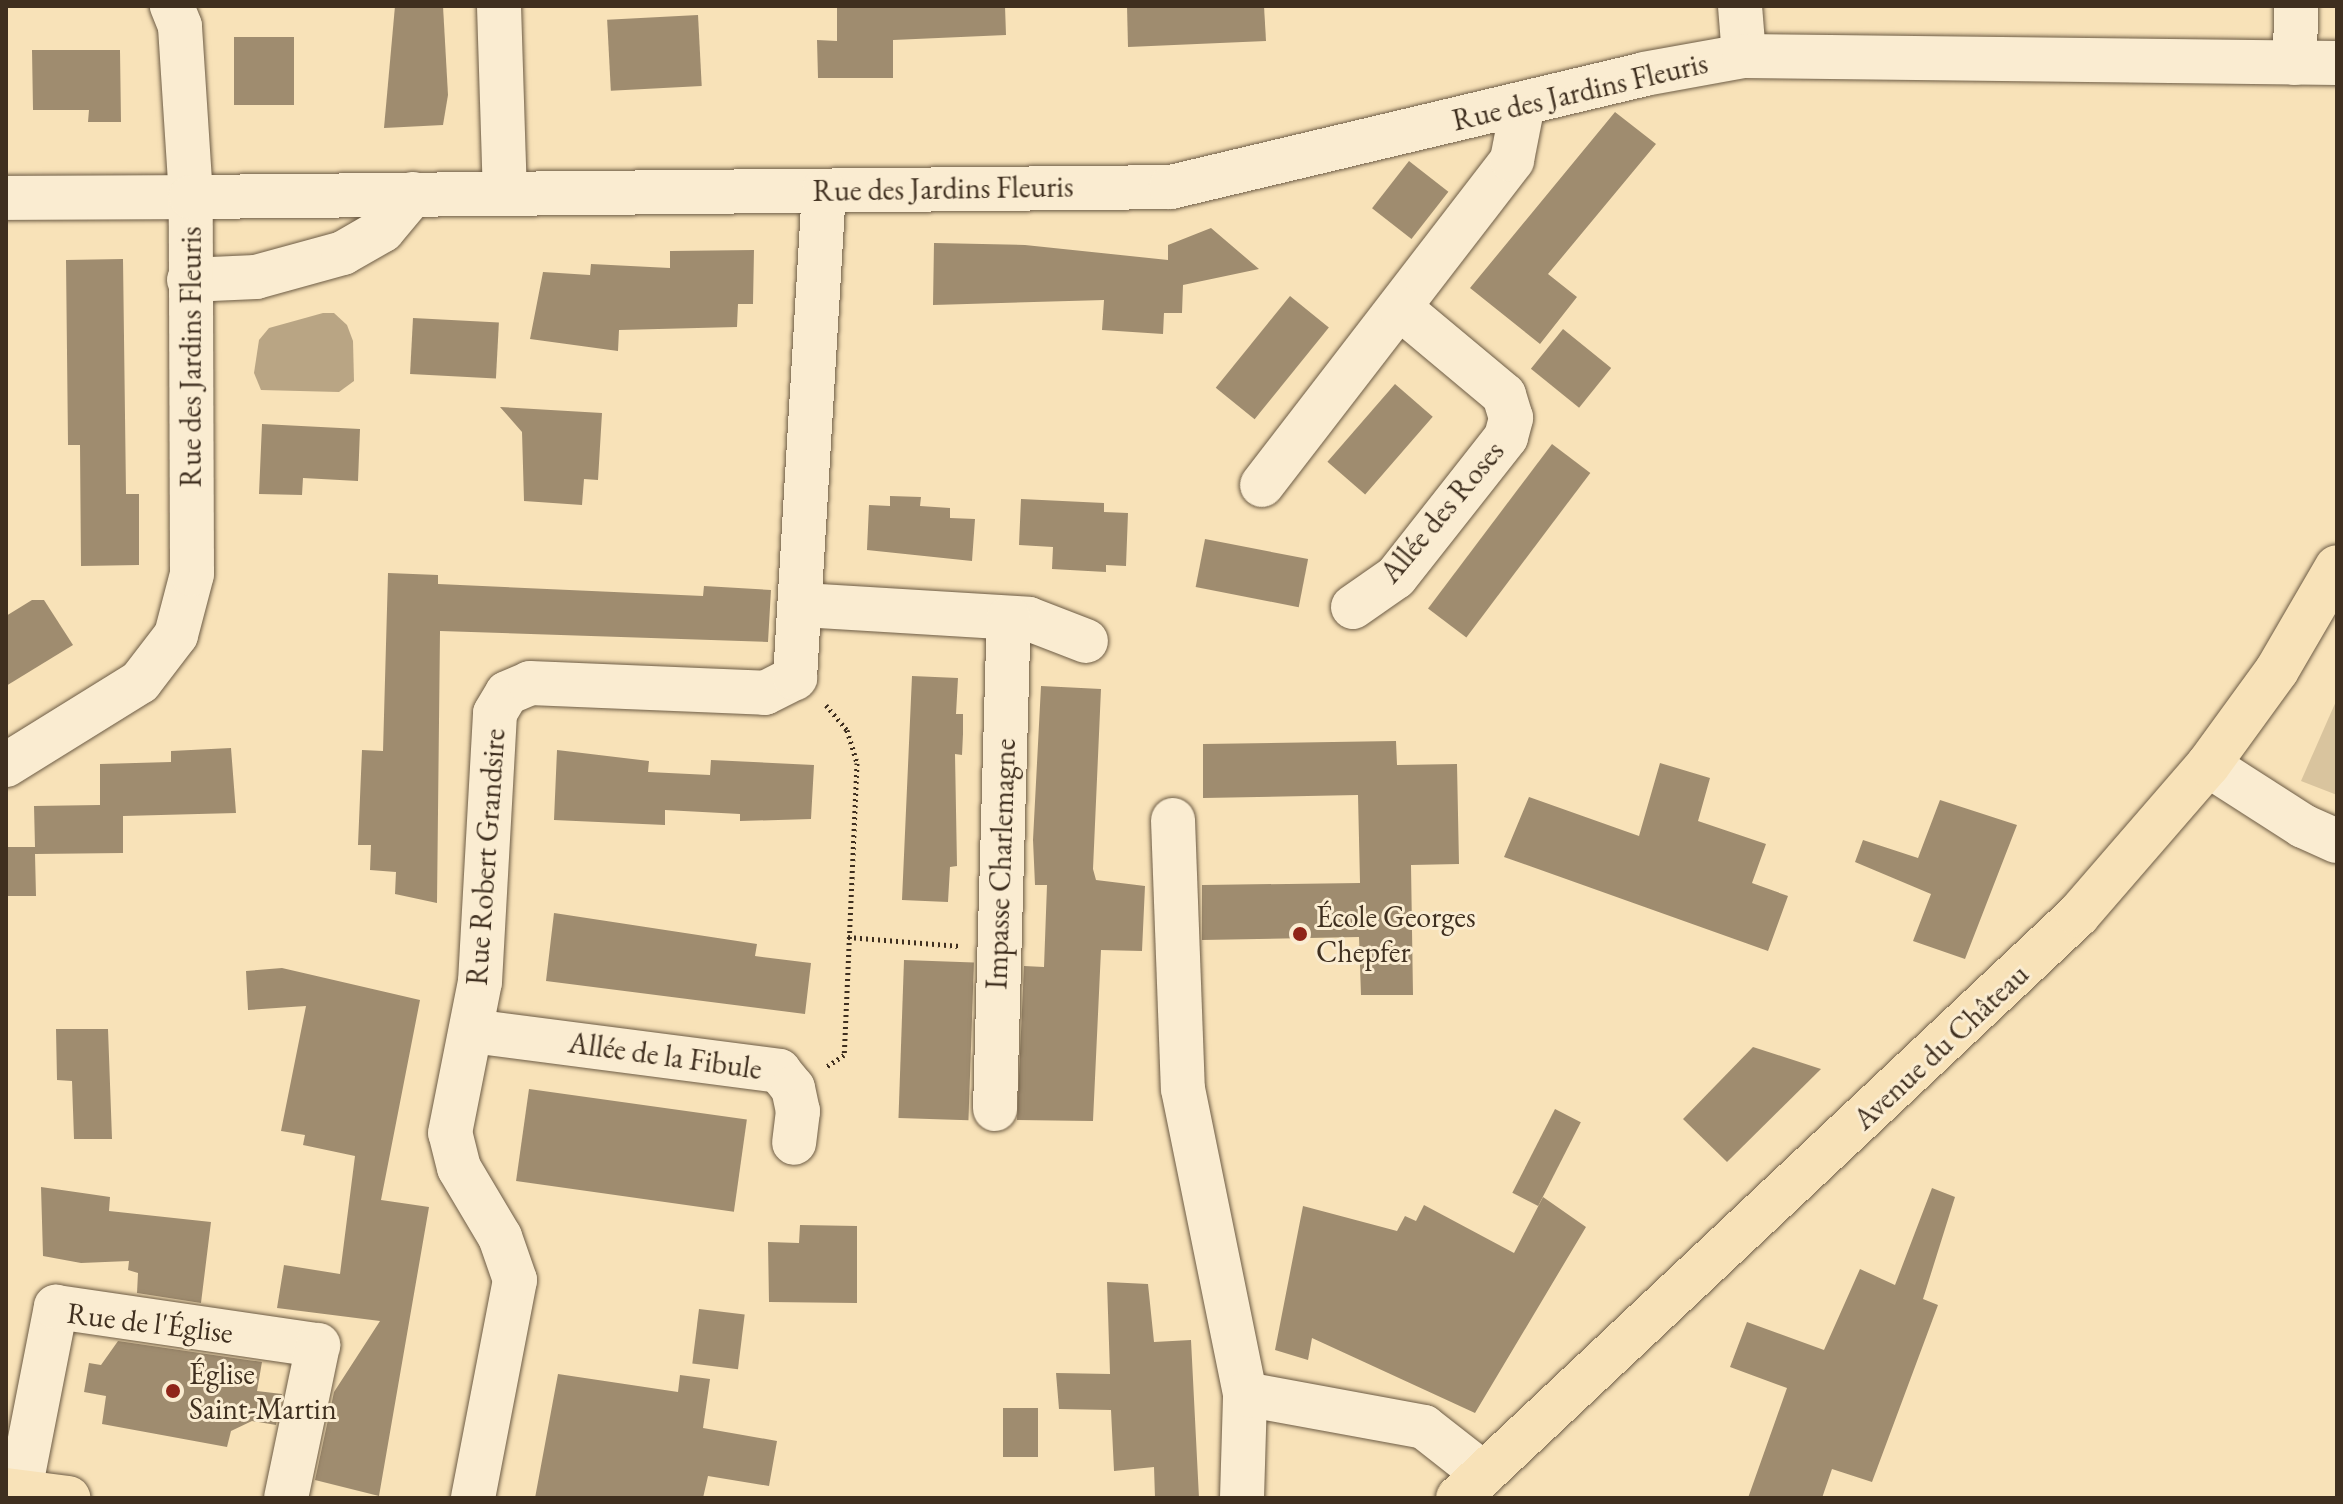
<!DOCTYPE html>
<html>
<head>
<meta charset="utf-8">
<style>
	body { margin:0 }
	#map { position:relative; width:2343px; height:1504px; overflow:hidden; background:#f8e2b8; font-family:"EB Garamond",serif }
	div>[style] { position:absolute }
	.green>* { inset:0; background:#d9c49e }
	.water>* { inset:0; background:#b9a584 }
	.building>* { inset:0; background:#9f8c6f; transform-origin:0 0 }
	.path>* { height:5px; margin-top:-2.5px; transform-origin:0; background:repeating-linear-gradient(90deg,#3f2f1f 0 2px,transparent 0 6px) }
	.roads { filter:drop-shadow(0 0 2px #6d5c45) drop-shadow(0 0 2px #6d5c45) }
	.minor>* { height:44px; margin:-22px; padding:0 22px; transform-origin:22px; border-radius:22px; background:#faecd1 }
	.major>* { height:44px; margin:-22px; padding:0 22px; transform-origin:22px; border-radius:22px; background:#f8e2b8 }
	.dots>* { width:22px; height:22px; translate:-50% -50%; box-sizing:border-box; border:4px solid #faecd1; border-radius:50% }
	span { translate:-50% -50%; white-space:nowrap; text-align:center; line-height:1.15; -webkit-text-stroke:6px #faecd1; paint-order:stroke }
	.street-label { font-size:30px; color:#3f2f1f }
	.poi-label { font-size:30px; color:#3f2f1f }
	.left { translate:0 -50%; text-align:left }
	.frame { position:absolute; inset:0; border:8px solid #3f2f1f; pointer-events:none }
</style>
</head>
<body>
<div id="map">
	<div class="green">
		<i style="clip-path:polygon(2337px 699px,2337px 795px,2301px 781px)"></i>
	</div>
	<div class="water">
		<i style="clip-path:polygon(323px 313px,334px 313px,347px 325px,353px 341px,354px 381px,339px 392px,261px 390px,254px 373px,259px 340px,269px 328px)"></i>
	</div>
	<div class="building">
		<i style="clip-path:polygon(395px 6px,443px 6px,448px 95px,443px 125px,384px 128px)"></i>
		<i style="clip-path:polygon(837px 6px,1005px 6px,1006px 35px,893px 40px,893px 78px,818px 78px,817px 40px,837px 41px)"></i>
		<i style="clip-path:polygon(1127px 6px,1264px 6px,1266px 41px,1128px 47px)"></i>
		<i style="left:698px;top:15px;width:71px;height:91px;rotate:87deg"></i>
		<i style="left:294px;top:37px;width:68px;height:60px;rotate:90deg"></i>
		<i style="clip-path:polygon(32px 50px,120px 50px,121px 122px,88px 122px,89px 110px,33px 110px)"></i>
		<i style="clip-path:polygon(1615px 112px,1656px 144px,1548px 274px,1577px 297px,1540px 344px,1470px 288px)"></i>
		<i style="left:1409px;top:161px;width:50px;height:60px;rotate:38deg"></i>
		<i style="clip-path:polygon(1211px 228px,1259px 269px,1183px 285px,1182px 313px,1164px 313px,1163px 334px,1102px 330px,1104px 300px,933px 305px,934px 243px,1025px 245px,1168px 260px,1168px 245px)"></i>
		<i style="clip-path:polygon(754px 250px,753px 304px,738px 304px,737px 327px,619px 330px,618px 351px,530px 339px,543px 272px,590px 275px,591px 264px,670px 268px,670px 251px)"></i>
		<i style="clip-path:polygon(123px 259px,126px 494px,139px 494px,139px 565px,81px 566px,80px 445px,68px 445px,66px 260px)"></i>
		<i style="left:1290px;top:296px;width:50px;height:118px;rotate:39deg"></i>
		<i style="left:413px;top:318px;width:86px;height:56px;rotate:3deg"></i>
		<i style="left:1563px;top:329px;width:62px;height:51px;rotate:39deg"></i>
		<i style="left:1395px;top:384px;width:50px;height:103px;rotate:41deg"></i>
		<i style="clip-path:polygon(500px 407px,602px 413px,598px 480px,584px 479px,582px 505px,524px 501px,522px 432px)"></i>
		<i style="clip-path:polygon(262px 424px,360px 429px,358px 481px,303px 478px,302px 495px,259px 494px)"></i>
		<i style="left:1552px;top:444px;width:48px;height:206px;rotate:37deg"></i>
		<i style="clip-path:polygon(890px 496px,921px 497px,920px 506px,950px 508px,950px 518px,975px 519px,972px 561px,867px 550px,869px 505px,890px 506px)"></i>
		<i style="clip-path:polygon(1021px 499px,1104px 503px,1104px 512px,1128px 513px,1126px 566px,1106px 565px,1106px 572px,1052px 569px,1053px 547px,1019px 545px)"></i>
		<i style="left:1205px;top:539px;width:105px;height:49px;rotate:11deg"></i>
		<i style="clip-path:polygon(388px 573px,438px 575px,438px 584px,703px 596px,704px 586px,771px 590px,768px 642px,440px 631px,437px 903px,395px 894px,396px 872px,370px 870px,371px 845px,358px 845px,362px 750px,383px 751px)"></i>
		<i style="clip-path:polygon(32px 600px,44px 600px,73px 645px,6px 686px,6px 616px)"></i>
		<i style="clip-path:polygon(912px 676px,958px 678px,956px 714px,963px 714px,963px 734px,962px 755px,955px 754px,957px 866px,950px 867px,948px 902px,902px 900px)"></i>
		<i style="clip-path:polygon(1041px 686px,1101px 689px,1093px 869px,1096px 880px,1145px 886px,1142px 951px,1101px 950px,1093px 1121px,1017px 1120px,1024px 966px,1044px 967px,1047px 885px,1035px 885px,1033px 840px)"></i>
		<i style="clip-path:polygon(1396px 741px,1397px 765px,1457px 764px,1459px 864px,1411px 865px,1413px 995px,1361px 995px,1359px 937px,1202px 940px,1202px 885px,1360px 883px,1358px 795px,1203px 798px,1203px 744px)"></i>
		<i style="clip-path:polygon(231px 748px,236px 813px,123px 816px,123px 853px,35px 854px,36px 896px,6px 896px,6px 847px,35px 847px,34px 806px,100px 805px,100px 764px,171px 762px,171px 751px)"></i>
		<i style="clip-path:polygon(557px 750px,649px 761px,648px 772px,710px 775px,711px 760px,814px 765px,811px 819px,740px 821px,740px 814px,665px 810px,665px 825px,554px 820px)"></i>
		<i style="clip-path:polygon(1660px 763px,1710px 778px,1698px 821px,1766px 844px,1752px 883px,1788px 896px,1768px 951px,1504px 857px,1529px 797px,1639px 836px)"></i>
		<i style="clip-path:polygon(1940px 800px,2017px 825px,1965px 959px,1913px 941px,1931px 894px,1855px 862px,1863px 840px,1918px 858px)"></i>
		<i style="clip-path:polygon(554px 913px,757px 944px,755px 956px,811px 963px,805px 1014px,546px 981px)"></i>
		<i style="left:904px;top:960px;width:70px;height:158px;rotate:2deg"></i>
		<i style="clip-path:polygon(282px 968px,420px 1000px,381px 1200px,429px 1207px,379px 1496px,315px 1480px,334px 1392px,380px 1321px,277px 1308px,284px 1265px,340px 1274px,355px 1156px,303px 1145px,305px 1135px,281px 1131px,306px 1006px,248px 1010px,246px 971px)"></i>
		<i style="clip-path:polygon(56px 1029px,108px 1029px,112px 1139px,74px 1139px,72px 1081px,57px 1080px)"></i>
		<i style="clip-path:polygon(1753px 1047px,1821px 1069px,1727px 1162px,1683px 1119px)"></i>
		<i style="left:529px;top:1089px;width:220px;height:93px;rotate:8deg"></i>
		<i style="left:1555px;top:1109px;width:29px;height:94px;rotate:27deg"></i>
		<i style="clip-path:polygon(41px 1187px,110px 1197px,109px 1211px,211px 1222px,201px 1303px,137px 1293px,138px 1273px,128px 1270px,129px 1261px,81px 1263px,43px 1256px)"></i>
		<i style="clip-path:polygon(1932px 1188px,1955px 1197px,1923px 1299px,1938px 1305px,1872px 1482px,1832px 1469px,1822px 1498px,1748px 1498px,1787px 1388px,1730px 1367px,1747px 1322px,1824px 1350px,1860px 1269px,1895px 1285px)"></i>
		<i style="clip-path:polygon(1543px 1197px,1586px 1227px,1475px 1413px,1312px 1338px,1308px 1360px,1275px 1350px,1303px 1206px,1397px 1231px,1405px 1216px,1416px 1221px,1424px 1205px,1514px 1253px)"></i>
		<i style="clip-path:polygon(800px 1225px,857px 1226px,857px 1303px,769px 1302px,768px 1242px,799px 1243px)"></i>
		<i style="clip-path:polygon(1107px 1282px,1148px 1284px,1154px 1342px,1191px 1340px,1199px 1498px,1155px 1498px,1154px 1467px,1114px 1471px,1111px 1410px,1059px 1409px,1056px 1373px,1110px 1374px)"></i>
		<i style="left:699px;top:1309px;width:46px;height:55px;rotate:7deg"></i>
		<i style="clip-path:polygon(118px 1341px,262px 1362px,257px 1391px,282px 1394px,276px 1425px,252px 1421px,231px 1431px,227px 1447px,102px 1424px,106px 1396px,84px 1392px,89px 1363px,101px 1365px)"></i>
		<i style="clip-path:polygon(558px 1374px,678px 1392px,680px 1375px,710px 1379px,703px 1428px,777px 1441px,769px 1486px,708px 1476px,703px 1498px,535px 1498px)"></i>
		<i style="left:1003px;top:1408px;width:35px;height:49px"></i>
	</div>
	<div class="path">
		<i style="left:826px;top:705px;width:33px;rotate:50deg"></i>
		<i style="left:847px;top:730px;width:34px;rotate:73deg"></i>
		<i style="left:857px;top:763px;width:292px;rotate:92.5deg"></i>
		<i style="left:844px;top:1055px;width:22px;rotate:146deg"></i>
		<i style="left:848px;top:937px;width:112px;rotate:4.6deg"></i>
	</div>
	<div class="roads">
		<div class="minor">
			<i style="left:499px;top:6px;width:186px;rotate:88.2deg"></i>
			<i style="left:1740px;top:6px;width:50px;rotate:85.4deg"></i>
			<i style="left:2295px;top:63px;width:57px;rotate:-89deg"></i>
			<i style="left:6px;top:198px;width:185px;rotate:-0.3deg"></i>
			<i style="left:191px;top:197px;width:171px;rotate:-93.7deg"></i>
			<i style="left:180px;top:26px;width:22px;rotate:-112deg"></i>
			<i style="left:189px;top:280px;width:67px;rotate:-2.6deg"></i>
			<i style="left:256px;top:277px;width:90px;rotate:-15.4deg"></i>
			<i style="left:343px;top:253px;width:46px;rotate:-29.9deg"></i>
			<i style="left:383px;top:230px;width:47px;rotate:-50.2deg"></i>
			<i style="left:1262px;top:485px;width:410px;rotate:-52.4deg"></i>
			<i style="left:1512px;top:160px;width:57px;rotate:-78.9deg"></i>
			<i style="left:803px;top:605px;width:226px;rotate:3.5deg"></i>
			<i style="left:1029px;top:619px;width:61px;rotate:21.1deg"></i>
			<i style="left:1353px;top:607px;width:52px;rotate:-34.9deg"></i>
			<i style="left:1396px;top:577px;width:178px;rotate:-51.8deg"></i>
			<i style="left:1506px;top:437px;width:20px;rotate:-75deg"></i>
			<i style="left:1511px;top:418px;width:24px;rotate:-107deg"></i>
			<i style="left:1504px;top:395px;width:134px;rotate:-140.1deg"></i>
			<i style="left:6px;top:765px;width:158px;rotate:-31.8deg"></i>
			<i style="left:140px;top:682px;width:59px;rotate:-52.5deg"></i>
			<i style="left:176px;top:635px;width:63px;rotate:-75.3deg"></i>
			<i style="left:192px;top:574px;width:377px;rotate:-90.2deg"></i>
			<i style="left:191px;top:197px;width:980px;rotate:-0.58deg"></i>
			<i style="left:1171px;top:187px;width:486px;rotate:-13.4deg"></i>
			<i style="left:1644px;top:74px;width:102px;rotate:-10.2deg"></i>
			<i style="left:1744px;top:56px;width:593px;rotate:0.68deg"></i>
			<i style="left:2208px;top:765px;width:113px;rotate:32.7deg"></i>
			<i style="left:2303px;top:826px;width:37px;rotate:24deg"></i>
			<i style="left:1173px;top:820px;width:269px;rotate:87.9deg"></i>
			<i style="left:1183px;top:1089px;width:311px;rotate:78.5deg"></i>
			<i style="left:472px;top:1031px;width:310px;rotate:7.4deg"></i>
			<i style="left:779px;top:1071px;width:22px;rotate:51deg"></i>
			<i style="left:793px;top:1088px;width:24px;rotate:78deg"></i>
			<i style="left:798px;top:1111px;width:32px;rotate:97deg"></i>
			<i style="left:995px;top:1109px;width:491px;rotate:-88.4deg"></i>
			<i style="left:20px;top:1490px;width:187px;rotate:-78.9deg"></i>
			<i style="left:56px;top:1307px;width:265px;rotate:8.3deg"></i>
			<i style="left:318px;top:1345px;width:156px;rotate:101.8deg"></i>
			<i style="left:473px;top:1498px;width:222px;rotate:-79.1deg"></i>
			<i style="left:515px;top:1280px;width:46px;rotate:-109.2deg"></i>
			<i style="left:500px;top:1237px;width:80px;rotate:-120.7deg"></i>
			<i style="left:459px;top:1168px;width:36px;rotate:-104deg"></i>
			<i style="left:450px;top:1133px;width:154px;rotate:-78.8deg"></i>
			<i style="left:480px;top:982px;width:269px;rotate:-86.8deg"></i>
			<i style="left:495px;top:713px;width:23px;rotate:-59deg"></i>
			<i style="left:507px;top:693px;width:25px;rotate:-23deg"></i>
			<i style="left:530px;top:683px;width:235px;rotate:2.4deg"></i>
			<i style="left:765px;top:693px;width:34px;rotate:-27deg"></i>
			<i style="left:795px;top:678px;width:488px;rotate:-86.6deg"></i>
			<i style="left:1242px;top:1498px;width:104px;rotate:-88.3deg"></i>
			<i style="left:1245px;top:1394px;width:182px;rotate:10.4deg"></i>
			<i style="left:1424px;top:1427px;width:76px;rotate:38.1deg"></i>
		</div>
		<div class="major">
			<i style="left:6px;top:1490px;width:63px;rotate:7.4deg"></i>
			<i style="left:1458px;top:1498px;width:851px;rotate:-43.24deg"></i>
			<i style="left:2078px;top:915px;width:198px;rotate:-49.1deg"></i>
			<i style="left:2208px;top:765px;width:117px;rotate:-54deg"></i>
			<i style="left:2277px;top:670px;width:119px;rotate:-59.8deg"></i>
		</div>
	</div>
	<div class="dots">
		<i style="left:1300px;top:934px;background:#8f2418"></i>
		<i style="left:173px;top:1391px;background:#8f2418"></i>
	</div>
	<div class="street-label">
		<span style="left:1580px;top:92px;rotate:-13deg">Rue des Jardins Fleuris</span>
		<span style="left:943px;top:189px;rotate:-1deg">Rue des Jardins Fleuris</span>
		<span style="left:191px;top:357px;rotate:-90deg">Rue des Jardins Fleuris</span>
		<span style="left:1442px;top:512px;rotate:-50deg">Allée des Roses</span>
		<span style="left:486px;top:857px;rotate:-86deg">Rue Robert Grandsire</span>
		<span style="left:1001px;top:864px;rotate:-88deg">Impasse Charlemagne</span>
		<span style="left:1941px;top:1047px;rotate:-43deg">Avenue du Château</span>
		<span style="left:665px;top:1056px;rotate:8deg">Allée de la Fibule</span>
		<span style="left:150px;top:1323px;rotate:7deg">Rue de l'Église</span>
	</div>
	<div class="poi-label">
		<span class="left" style="left:1316px;top:934px">École Georges<br>Chepfer</span>
		<span class="left" style="left:189px;top:1391px">Église<br>Saint-Martin</span>
	</div>
	<div class="frame"></div>
</div>
</body>
</html>
